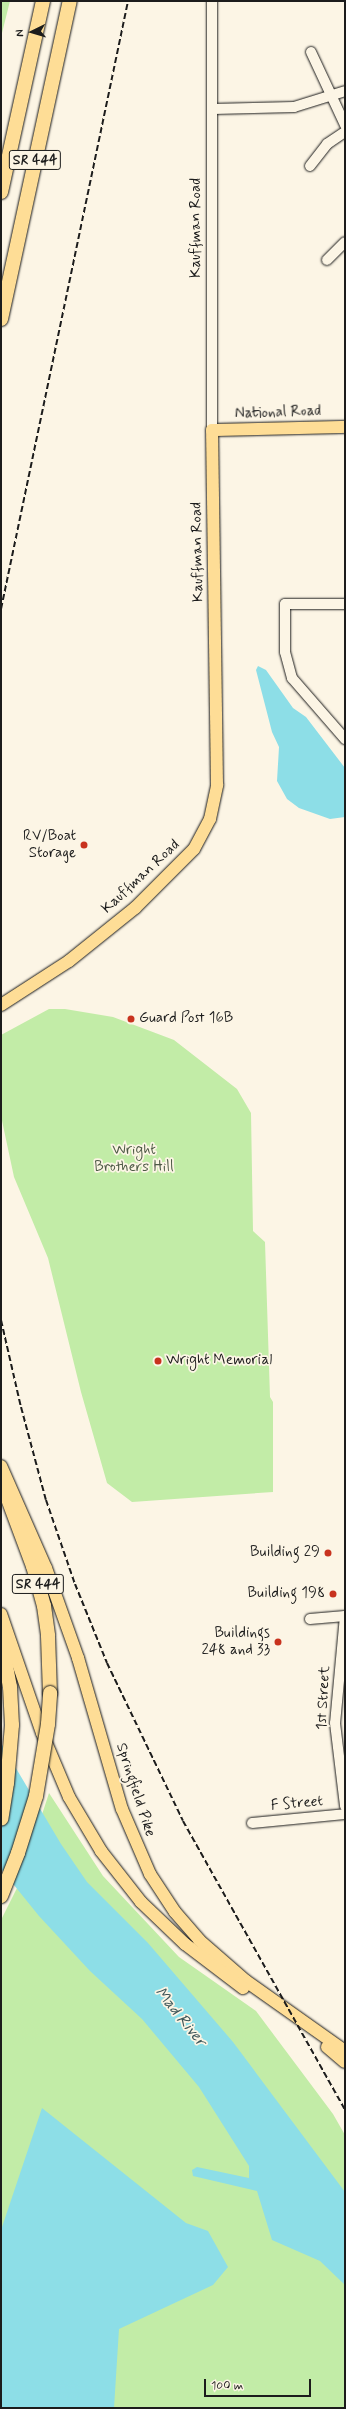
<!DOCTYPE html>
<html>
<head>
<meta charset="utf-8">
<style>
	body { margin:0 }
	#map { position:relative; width:346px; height:2409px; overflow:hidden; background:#fcf5e5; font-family:Mynerve,sans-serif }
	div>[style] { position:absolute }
	.green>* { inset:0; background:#c2eca7 }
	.water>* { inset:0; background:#8ddee7 }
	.roads { filter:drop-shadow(0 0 1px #1c1c1c) drop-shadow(0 0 1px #1c1c1c) }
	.minor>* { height:10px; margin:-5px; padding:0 5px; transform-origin:5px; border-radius:5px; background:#fcf5e5 }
	.major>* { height:12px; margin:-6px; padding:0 6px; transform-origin:6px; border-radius:6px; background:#fedd96 }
	.highway>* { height:14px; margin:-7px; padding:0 7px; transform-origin:7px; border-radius:7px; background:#fedd96 }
	.rail>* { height:2px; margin-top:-1px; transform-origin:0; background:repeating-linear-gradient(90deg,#1c1c1c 0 6px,transparent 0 9px) }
	.bridges { filter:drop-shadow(0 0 1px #1c1c1c) drop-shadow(0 0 1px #1c1c1c) }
	.highway-bridge>* { height:14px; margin:-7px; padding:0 7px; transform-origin:7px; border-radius:7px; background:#fedd96 }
	.dots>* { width:11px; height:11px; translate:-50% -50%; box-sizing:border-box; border:2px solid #fcf5e5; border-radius:50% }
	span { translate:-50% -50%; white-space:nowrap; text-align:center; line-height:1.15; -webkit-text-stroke:3.5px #fcf5e5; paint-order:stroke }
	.shield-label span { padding:1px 3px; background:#fcf5e5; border:1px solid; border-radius:3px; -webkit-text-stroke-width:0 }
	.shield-label { font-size:14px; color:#1c1c1c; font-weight:700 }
	.street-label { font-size:15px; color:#1c1c1c }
	.poi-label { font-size:15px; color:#1c1c1c }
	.right { translate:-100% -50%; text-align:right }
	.left { translate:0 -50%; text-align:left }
	.park-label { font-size:15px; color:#4e5a46 }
	.water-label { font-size:16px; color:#3e5659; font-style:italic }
	.frame { position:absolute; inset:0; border:2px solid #1c1c1c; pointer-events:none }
	.north { position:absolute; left:12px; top:12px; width:40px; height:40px; -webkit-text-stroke:3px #fcf5e5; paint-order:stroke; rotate:265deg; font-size:11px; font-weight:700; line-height:16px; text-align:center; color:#1c1c1c }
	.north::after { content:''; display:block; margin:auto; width:14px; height:18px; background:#1c1c1c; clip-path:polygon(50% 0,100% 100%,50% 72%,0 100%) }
	.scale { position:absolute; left:204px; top:2379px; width:107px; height:18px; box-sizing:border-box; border:2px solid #1c1c1c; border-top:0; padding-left:5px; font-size:12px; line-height:14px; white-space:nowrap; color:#1c1c1c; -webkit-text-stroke:3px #fcf5e5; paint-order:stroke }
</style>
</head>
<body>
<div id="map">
	<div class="green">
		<i style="clip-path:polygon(1px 1px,10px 1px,1px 37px)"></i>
		<i style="clip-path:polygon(49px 1009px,65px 1009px,113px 1017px,174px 1040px,237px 1089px,251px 1113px,253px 1231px,265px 1242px,270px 1397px,273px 1402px,273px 1492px,132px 1502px,107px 1483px,81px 1392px,48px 1258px,14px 1177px,1px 1116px,1px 1035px)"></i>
		<i style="clip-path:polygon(49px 1793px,103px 1876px,179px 1957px,256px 2011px,333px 2114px,345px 2135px,345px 2408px,1px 2408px,1px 1920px,20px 1882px)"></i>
	</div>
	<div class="water">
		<i style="clip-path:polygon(258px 666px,266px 670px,293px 708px,306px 717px,345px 768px,345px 817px,330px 819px,299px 808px,287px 799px,277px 781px,279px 747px,272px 732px,256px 670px)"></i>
		<i style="clip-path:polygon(1px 1743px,61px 1844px,87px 1882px,148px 1943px,233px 2042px,345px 2192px,345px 2285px,320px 2261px,272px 2240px,257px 2191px,193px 2176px,192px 2170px,197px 2167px,249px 2178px,249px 2166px,199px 2087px,142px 2019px,90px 1971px,39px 1916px,1px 1869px)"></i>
		<i style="clip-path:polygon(42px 2108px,186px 2223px,208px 2231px,228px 2267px,213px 2285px,119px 2329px,114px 2408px,1px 2408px,1px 2230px)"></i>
	</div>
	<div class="roads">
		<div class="minor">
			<i style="left:311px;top:52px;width:81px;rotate:65deg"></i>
			<i style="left:213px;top:109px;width:81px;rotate:-1.4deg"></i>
			<i style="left:294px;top:107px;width:53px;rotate:-17.4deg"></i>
			<i style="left:310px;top:166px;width:28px;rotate:-52deg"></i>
			<i style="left:327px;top:144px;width:22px;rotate:-34deg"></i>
			<i style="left:327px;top:260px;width:25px;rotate:-45deg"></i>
			<i style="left:212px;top:430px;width:429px;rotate:-90deg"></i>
			<i style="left:345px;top:604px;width:60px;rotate:180deg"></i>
			<i style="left:285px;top:604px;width:48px;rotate:90deg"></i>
			<i style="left:285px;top:652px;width:27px;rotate:75deg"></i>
			<i style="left:292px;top:678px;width:81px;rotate:49deg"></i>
			<i style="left:345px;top:1616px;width:107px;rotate:95.3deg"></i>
			<i style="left:335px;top:1723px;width:84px;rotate:83.1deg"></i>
			<i style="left:310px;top:1619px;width:35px;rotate:-5deg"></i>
			<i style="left:252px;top:1823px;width:93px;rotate:-5.5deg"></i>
		</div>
		<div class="major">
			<i style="left:1px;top:1005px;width:81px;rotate:-32.9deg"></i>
			<i style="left:69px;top:961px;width:85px;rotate:-38.8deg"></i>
			<i style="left:135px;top:908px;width:83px;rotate:-45deg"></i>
			<i style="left:194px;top:849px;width:34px;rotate:-62deg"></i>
			<i style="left:210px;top:819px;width:35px;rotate:-78deg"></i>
			<i style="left:217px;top:785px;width:355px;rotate:-90.8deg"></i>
			<i style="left:212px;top:430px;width:133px;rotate:-1.3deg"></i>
			<i style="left:1px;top:1466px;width:111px;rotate:66.2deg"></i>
			<i style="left:46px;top:1568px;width:96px;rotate:70.4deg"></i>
			<i style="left:78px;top:1658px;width:157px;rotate:73.8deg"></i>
			<i style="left:122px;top:1809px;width:71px;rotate:66.7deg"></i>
			<i style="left:150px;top:1874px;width:45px;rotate:56.7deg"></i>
			<i style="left:175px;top:1912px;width:37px;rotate:49deg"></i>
			<i style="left:199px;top:1940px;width:62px;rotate:41.1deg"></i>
			<i style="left:246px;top:1981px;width:121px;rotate:35.3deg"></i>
			<i style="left:1px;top:1614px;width:126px;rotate:71deg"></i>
			<i style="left:42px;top:1733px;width:69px;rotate:67.1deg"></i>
			<i style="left:69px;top:1797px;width:63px;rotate:59.3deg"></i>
			<i style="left:101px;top:1851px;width:65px;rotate:51.9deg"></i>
			<i style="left:141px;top:1902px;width:61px;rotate:43.7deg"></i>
			<i style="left:185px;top:1944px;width:73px;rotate:37.2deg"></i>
			<i style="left:327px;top:2047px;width:23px;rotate:40deg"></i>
		</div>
		<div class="highway">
			<i style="left:1px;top:192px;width:196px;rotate:-77.6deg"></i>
			<i style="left:1px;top:319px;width:325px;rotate:-77.8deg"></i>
			<i style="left:1px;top:1480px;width:92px;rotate:69.6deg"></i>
			<i style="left:33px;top:1566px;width:41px;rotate:74.6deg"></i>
			<i style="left:44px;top:1606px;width:30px;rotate:82deg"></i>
			<i style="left:48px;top:1636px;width:57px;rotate:88deg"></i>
			<i style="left:1px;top:1639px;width:49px;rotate:79.4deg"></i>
			<i style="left:10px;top:1687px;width:38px;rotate:87deg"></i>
			<i style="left:12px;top:1725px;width:58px;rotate:94.9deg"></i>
			<i style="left:7px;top:1783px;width:36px;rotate:99deg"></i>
		</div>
	</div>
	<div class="rail">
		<i style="left:1px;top:609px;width:621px;rotate:-78.2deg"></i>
		<i style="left:1px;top:1320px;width:89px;rotate:77.1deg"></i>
		<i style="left:21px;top:1407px;width:96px;rotate:75deg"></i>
		<i style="left:46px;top:1500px;width:89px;rotate:71deg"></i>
		<i style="left:75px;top:1584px;width:85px;rotate:67.9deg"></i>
		<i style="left:107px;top:1663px;width:175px;rotate:64.3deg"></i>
		<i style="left:183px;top:1821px;width:331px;rotate:60.7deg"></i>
	</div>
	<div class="bridges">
		<div class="highway-bridge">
			<i style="left:1px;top:1896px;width:46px;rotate:-68.4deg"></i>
			<i style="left:18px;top:1853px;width:60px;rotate:-72.5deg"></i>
			<i style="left:36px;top:1796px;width:73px;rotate:-80.5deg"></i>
			<i style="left:48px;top:1724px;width:31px;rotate:-86deg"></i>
		</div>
	</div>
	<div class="dots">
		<i style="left:84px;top:845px;background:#c8321e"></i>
		<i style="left:131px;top:1019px;background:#c8321e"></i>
		<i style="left:158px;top:1361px;background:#c8321e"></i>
		<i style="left:328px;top:1553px;background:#c8321e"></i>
		<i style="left:333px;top:1594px;background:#c8321e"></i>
		<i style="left:278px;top:1642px;background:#c8321e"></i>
	</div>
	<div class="shield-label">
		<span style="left:35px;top:160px">SR 444</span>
		<span style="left:38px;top:1584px">SR 444</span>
	</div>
	<div class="street-label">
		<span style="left:197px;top:228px;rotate:-90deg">Kauffman Road</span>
		<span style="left:278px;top:413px;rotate:-2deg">National Road</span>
		<span style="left:198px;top:552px;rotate:-91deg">Kauffman Road</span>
		<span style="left:141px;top:877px;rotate:-43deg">Kauffman Road</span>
		<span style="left:324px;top:1698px;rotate:-87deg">1st Street</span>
		<span style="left:135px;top:1790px;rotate:72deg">Springfield Pike</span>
		<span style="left:297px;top:1804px;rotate:-5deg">F Street</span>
	</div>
	<div class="poi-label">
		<span class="right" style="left:76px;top:845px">RV/Boat<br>Storage</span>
		<span class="left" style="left:139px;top:1019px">Guard Post 16B</span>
		<span class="left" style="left:166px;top:1361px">Wright Memorial</span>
		<span class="right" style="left:320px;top:1553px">Building 29</span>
		<span class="right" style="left:325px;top:1594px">Building 198</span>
		<span class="right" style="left:270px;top:1642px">Buildings<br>248 and 33</span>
	</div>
	<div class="park-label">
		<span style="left:134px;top:1159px">Wright<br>Brothers Hill</span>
	</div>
	<div class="water-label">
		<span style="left:180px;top:2017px;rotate:51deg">Mad River</span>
	</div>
	<div class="frame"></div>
	<div class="north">N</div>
	<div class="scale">100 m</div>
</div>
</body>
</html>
